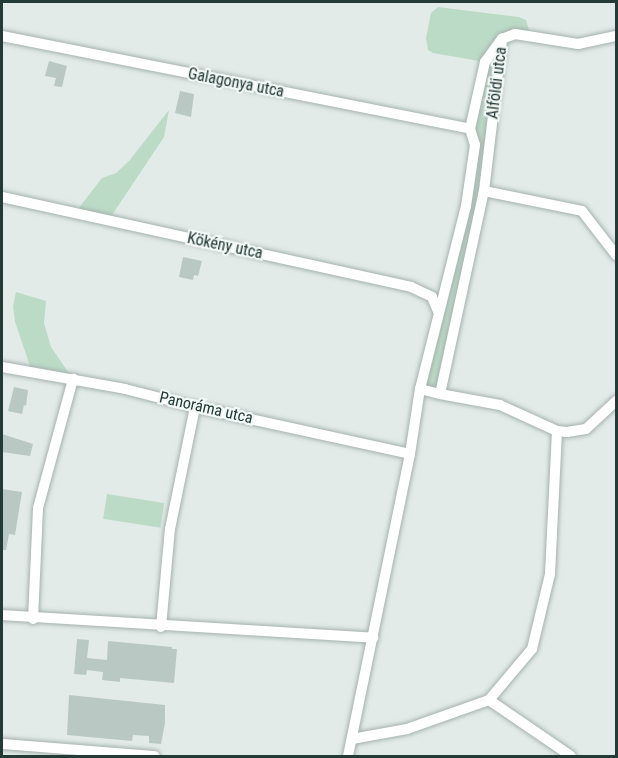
<!DOCTYPE html>
<html>
<head>
<meta charset="utf-8">
<style>
	body { margin:0 }
	#map { position:relative; width:618px; height:758px; overflow:hidden; background:#e2ebe8; font-family:"Roboto Condensed",sans-serif }
	div>[style] { position:absolute }
	.green>* { inset:0; background:#bcdbc7; transform-origin:0 0 }
	.building>* { inset:0; background:#bac8c4 }
	.roads { filter:drop-shadow(0 0 2px #a5b2af) drop-shadow(0 0 2px #a5b2af) }
	.street>* { height:10px; margin:-5px; padding:0 5px; transform-origin:5px; border-radius:5px; background:#fff }
	span { translate:-50% -50%; white-space:nowrap; text-align:center; line-height:1.15; -webkit-text-stroke:4.5px #f2f8f5; paint-order:stroke }
	.street-label { font-size:16px; color:#233a37 }
	.frame { position:absolute; inset:0; border:3px solid #233a37; pointer-events:none }
</style>
</head>
<body>
<div id="map">
	<div class="green">
		<i style="clip-path:polygon(438px 7px,519px 17px,526px 20px,531px 37px,502px 39px,484px 191px,440px 394px,420px 389px,472px 177px,470px 129px,485px 62px,433px 53px,428px 50px,426px 38px,431px 13px)"></i>
		<i style="clip-path:polygon(169px 110px,164px 137px,108px 221px,75px 213px,102px 178px,116px 173px,129px 161px)"></i>
		<i style="clip-path:polygon(16px 292px,46px 301px,44px 323px,51px 347px,73px 379px,32px 372px,15px 322px,13px 306px)"></i>
		<i style="left:107px;top:494px;width:58px;height:25px;rotate:9deg"></i>
	</div>
	<div class="building">
		<i style="clip-path:polygon(49px 61px,67px 66px,62px 87px,54px 86px,56px 78px,45px 76px)"></i>
		<i style="clip-path:polygon(180px 91px,194px 94px,191px 117px,175px 113px)"></i>
		<i style="clip-path:polygon(183px 257px,202px 261px,198px 276px,194px 275px,193px 280px,179px 277px)"></i>
		<i style="clip-path:polygon(14px 387px,28px 390px,26px 406px,24px 405px,22px 414px,8px 411px)"></i>
		<i style="clip-path:polygon(2px 434px,33px 444px,30px 456px,2px 452px)"></i>
		<i style="clip-path:polygon(2px 489px,22px 492px,15px 535px,9px 534px,6px 550px,2px 550px)"></i>
		<i style="clip-path:polygon(77px 639px,89px 640px,87px 658px,107px 660px,108px 641px,172px 647px,172px 649px,177px 649px,174px 683px,120px 678px,120px 682px,102px 680px,103px 672px,87px 670px,86px 675px,74px 674px)"></i>
		<i style="clip-path:polygon(69px 695px,165px 705px,165px 723px,161px 744px,149px 743px,149px 736px,133px 735px,132px 741px,67px 735px)"></i>
	</div>
	<div class="roads">
		<div class="street">
			<i style="left:2px;top:36px;width:477px;rotate:11.2deg"></i>
			<i style="left:502px;top:39px;width:14px;rotate:-21deg"></i>
			<i style="left:515px;top:34px;width:64px;rotate:9deg"></i>
			<i style="left:578px;top:44px;width:39px;rotate:-12deg"></i>
			<i style="left:484px;top:191px;width:100px;rotate:11.5deg"></i>
			<i style="left:582px;top:211px;width:56px;rotate:52.3deg"></i>
			<i style="left:2px;top:197px;width:419px;rotate:12.4deg"></i>
			<i style="left:411px;top:287px;width:23px;rotate:25deg"></i>
			<i style="left:432px;top:297px;width:15px;rotate:67deg"></i>
			<i style="left:2px;top:367px;width:125px;rotate:10.1deg"></i>
			<i style="left:125px;top:389px;width:72px;rotate:14.4deg"></i>
			<i style="left:195px;top:407px;width:220px;rotate:12.3deg"></i>
			<i style="left:420px;top:389px;width:21px;rotate:14deg"></i>
			<i style="left:440px;top:394px;width:208px;rotate:-77.8deg"></i>
			<i style="left:484px;top:191px;width:153px;rotate:-83.2deg"></i>
			<i style="left:440px;top:394px;width:61px;rotate:10.4deg"></i>
			<i style="left:500px;top:405px;width:63px;rotate:24.5deg"></i>
			<i style="left:557px;top:431px;width:10px;rotate:6deg"></i>
			<i style="left:567px;top:432px;width:19px;rotate:-9deg"></i>
			<i style="left:586px;top:429px;width:41px;rotate:-43deg"></i>
			<i style="left:2px;top:615px;width:372px;rotate:3.5deg"></i>
			<i style="left:33px;top:619px;width:111px;rotate:-87.4deg"></i>
			<i style="left:38px;top:508px;width:134px;rotate:-74.8deg"></i>
			<i style="left:161px;top:627px;width:98px;rotate:-84.8deg"></i>
			<i style="left:170px;top:529px;width:125px;rotate:-78.4deg"></i>
			<i style="left:489px;top:700px;width:67px;rotate:-49.9deg"></i>
			<i style="left:532px;top:649px;width:77px;rotate:-76.5deg"></i>
			<i style="left:550px;top:574px;width:143px;rotate:-87.2deg"></i>
			<i style="left:352px;top:739px;width:56px;rotate:-10.3deg"></i>
			<i style="left:407px;top:729px;width:87px;rotate:-19.5deg"></i>
			<i style="left:489px;top:700px;width:99px;rotate:34.3deg"></i>
			<i style="left:2px;top:744px;width:153px;rotate:4.5deg"></i>
			<i style="left:348px;top:756px;width:308px;rotate:-78.4deg"></i>
			<i style="left:410px;top:454px;width:66px;rotate:-81.3deg"></i>
			<i style="left:420px;top:389px;width:189px;rotate:-75.9deg"></i>
			<i style="left:466px;top:206px;width:62px;rotate:-81.6deg"></i>
			<i style="left:475px;top:145px;width:17px;rotate:-107deg"></i>
			<i style="left:470px;top:129px;width:69px;rotate:-77.4deg"></i>
			<i style="left:485px;top:62px;width:29px;rotate:-54deg"></i>
		</div>
	</div>
	<div class="street-label">
		<span style="left:236px;top:83px;rotate:11deg">Galagonya utca</span>
		<span style="left:497px;top:83px;rotate:-83deg">Alföldi utca</span>
		<span style="left:225px;top:246px;rotate:12deg">Kökény utca</span>
		<span style="left:206px;top:408px;rotate:13deg">Panoráma utca</span>
	</div>
	<div class="frame"></div>
</div>
</body>
</html>
